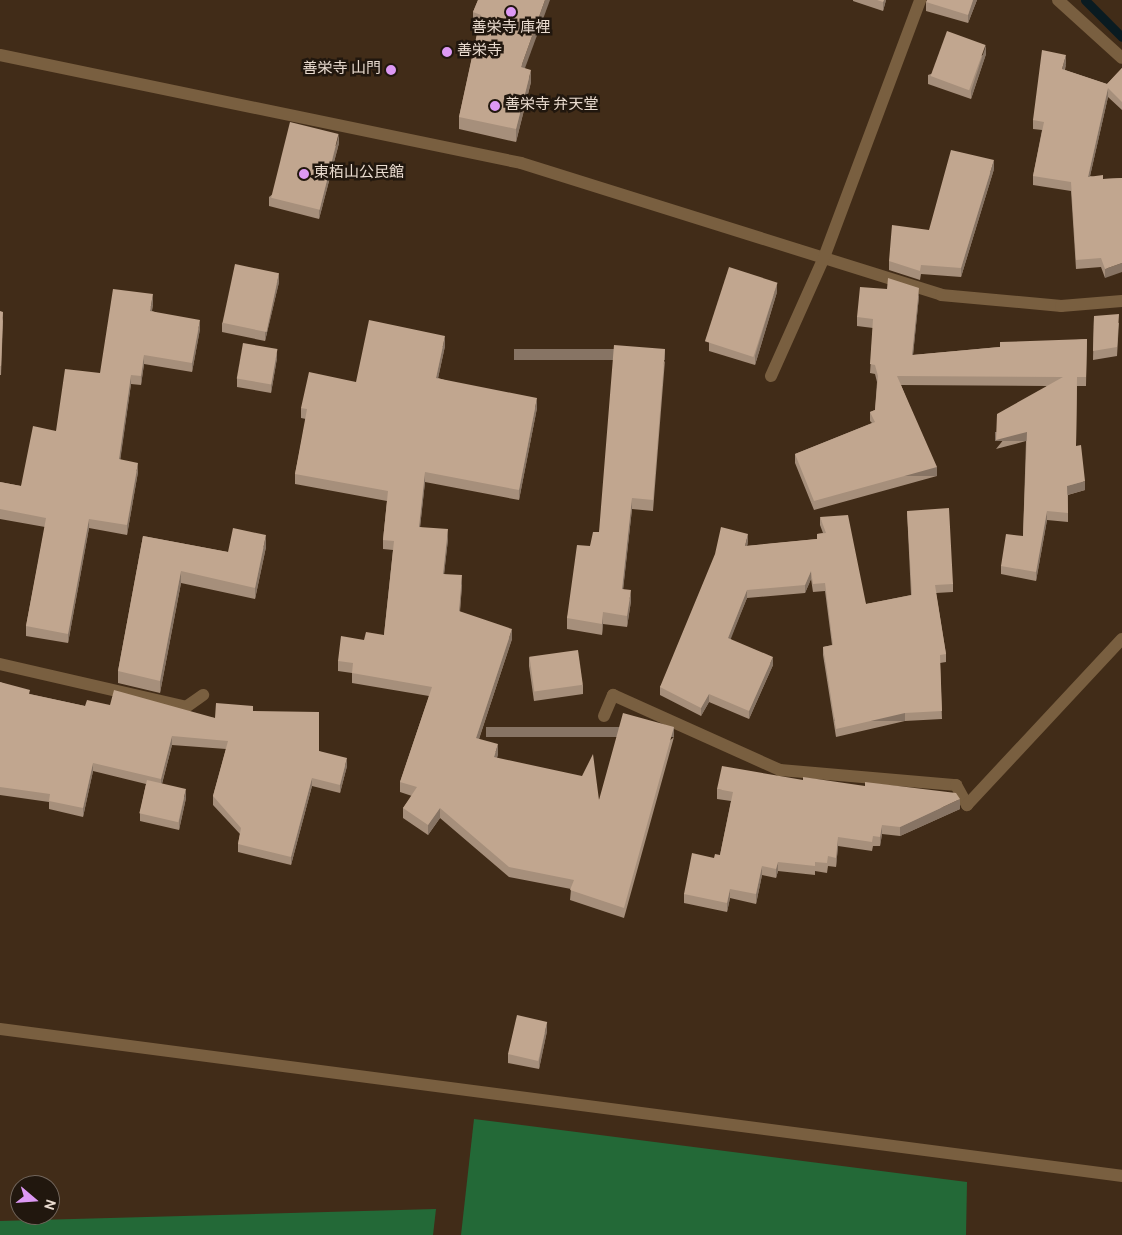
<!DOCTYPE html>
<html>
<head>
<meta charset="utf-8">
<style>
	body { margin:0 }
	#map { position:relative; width:1122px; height:1235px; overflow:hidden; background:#412c18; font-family:Overpass,"Noto Sans JP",sans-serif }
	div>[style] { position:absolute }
	.green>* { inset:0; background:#236937 }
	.stream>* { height:9px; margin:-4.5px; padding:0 4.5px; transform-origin:4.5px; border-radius:4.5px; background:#0a1b21 }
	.minor>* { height:12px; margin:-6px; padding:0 6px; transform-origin:6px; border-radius:6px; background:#795f40 }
	.wall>* { inset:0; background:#a68f7b }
	.shaded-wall>* { inset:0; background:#877464; transform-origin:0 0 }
	.building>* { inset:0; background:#c1a68f; transform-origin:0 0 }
	.dots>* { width:14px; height:14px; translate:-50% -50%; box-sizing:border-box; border:2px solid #21170e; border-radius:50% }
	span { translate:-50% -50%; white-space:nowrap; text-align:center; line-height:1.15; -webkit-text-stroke:5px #21170e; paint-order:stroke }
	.poi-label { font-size:15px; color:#e9dbcf }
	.left { translate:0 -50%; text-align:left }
	.right { translate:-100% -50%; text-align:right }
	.north { position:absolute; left:10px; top:1175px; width:50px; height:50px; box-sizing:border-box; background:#21170e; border:1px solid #71655b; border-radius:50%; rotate:108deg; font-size:14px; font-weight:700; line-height:20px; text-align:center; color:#e9dbcf }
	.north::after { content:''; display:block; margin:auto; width:18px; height:22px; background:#dd99f4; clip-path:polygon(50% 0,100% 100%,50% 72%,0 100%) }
</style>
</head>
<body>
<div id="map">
	<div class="green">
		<i style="clip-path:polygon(474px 1119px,967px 1182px,966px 1235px,461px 1235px)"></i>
		<i style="clip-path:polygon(436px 1209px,433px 1235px,0 1235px,0 1221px)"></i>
	</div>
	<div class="stream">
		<i style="left:1085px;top:0;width:52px;rotate:45deg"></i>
	</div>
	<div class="minor">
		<i style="left:1058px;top:0;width:86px;rotate:42.2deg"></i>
		<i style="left:0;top:55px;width:532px;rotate:11.71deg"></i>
		<i style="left:521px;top:163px;width:440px;rotate:17.4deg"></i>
		<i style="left:941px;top:295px;width:121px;rotate:5.2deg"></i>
		<i style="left:1061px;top:306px;width:61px;rotate:-4.7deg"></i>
		<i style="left:771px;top:376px;width:127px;rotate:-65.9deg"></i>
		<i style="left:823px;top:260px;width:278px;rotate:-69.5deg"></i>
		<i style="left:0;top:664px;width:191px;rotate:13deg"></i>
		<i style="left:186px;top:707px;width:21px;rotate:-35deg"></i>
		<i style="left:604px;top:716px;width:23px;rotate:-67deg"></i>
		<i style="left:613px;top:695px;width:183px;rotate:24.2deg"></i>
		<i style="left:780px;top:770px;width:177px;rotate:4.9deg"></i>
		<i style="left:956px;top:785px;width:23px;rotate:61deg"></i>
		<i style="left:967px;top:805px;width:227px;rotate:-47deg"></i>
		<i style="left:0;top:1029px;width:1132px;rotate:7.46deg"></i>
	</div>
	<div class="wall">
		<i style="clip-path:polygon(478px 0,525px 68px,531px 82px,516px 142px,459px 129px,459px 117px,479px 26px,473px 24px,473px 12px)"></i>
		<i style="clip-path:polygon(853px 0,886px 0,883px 11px,853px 1px)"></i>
		<i style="clip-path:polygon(977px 0,968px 23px,926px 11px,926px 2px)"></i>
		<i style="clip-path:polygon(986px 54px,971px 99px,928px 84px,928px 75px)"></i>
		<i style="clip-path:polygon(1066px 64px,1065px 70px,1107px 84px,1122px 68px,1122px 110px,1108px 97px,1090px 176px,1103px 179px,1122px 178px,1105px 278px,1101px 267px,1076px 269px,1071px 191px,1033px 185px,1033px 176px,1042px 130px,1033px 129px,1033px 120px)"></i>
		<i style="clip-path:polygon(339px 143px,319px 219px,269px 206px,269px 197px)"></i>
		<i style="clip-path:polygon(994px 169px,961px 277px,921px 274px,920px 280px,889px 270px,889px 261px,929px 230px)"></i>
		<i style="clip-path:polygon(279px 282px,265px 341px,222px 332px,222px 323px)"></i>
		<i style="clip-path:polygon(777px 292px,755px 365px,709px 351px,709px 342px)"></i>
		<i style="clip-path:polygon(919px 296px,913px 355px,1087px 339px,1086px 386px,1077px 386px,1076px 446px,1085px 490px,1068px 495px,1068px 522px,1047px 520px,1036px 581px,1001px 574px,1001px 566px,1023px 536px,1026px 441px,996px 449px,1047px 386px,901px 385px,937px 476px,814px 510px,795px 463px,795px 454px,872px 423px,870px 421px,870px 412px,875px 410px,877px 382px,875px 374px,870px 373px,873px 328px,857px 326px,857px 317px)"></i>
		<i style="clip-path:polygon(153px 304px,152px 311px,200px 329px,192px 372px,144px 364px,141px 385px,131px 384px,120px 460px,138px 472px,127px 535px,89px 528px,68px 643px,26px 636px,26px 626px,45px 527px,0 519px,0 482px,21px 486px,56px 431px)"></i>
		<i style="clip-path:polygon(0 311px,3px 321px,1px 375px,0 375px)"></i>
		<i style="clip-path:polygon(1094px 316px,1119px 323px,1117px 356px,1093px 360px)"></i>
		<i style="clip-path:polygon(445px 346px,438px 378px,537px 408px,519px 500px,425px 482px,420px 527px,448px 539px,444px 574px,462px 585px,460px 612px,512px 639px,479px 739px,498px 754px,497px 758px,599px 800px,674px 737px,624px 918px,570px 900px,571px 889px,509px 877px,440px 818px,428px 835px,403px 818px,403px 808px,412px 796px,400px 792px,400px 782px,429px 696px,352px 683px,352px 673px,338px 671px,338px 661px,364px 640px,384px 635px,393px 550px,383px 549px,383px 540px,387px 501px,295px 484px,295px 474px,306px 419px,301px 418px,301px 408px)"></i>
		<i style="clip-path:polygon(277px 358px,271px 393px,237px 387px,237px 378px)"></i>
		<i style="clip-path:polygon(665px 360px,653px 511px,632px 509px,623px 589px,631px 601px,627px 627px,603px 624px,602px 635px,567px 629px,567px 618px,590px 546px,599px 532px)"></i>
		<i style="clip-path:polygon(907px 511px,953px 584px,953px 592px,936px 593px,946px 654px,946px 662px,940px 663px,942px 719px,905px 721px,836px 737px,823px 655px,823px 647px,832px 645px,825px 591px,813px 592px,811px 579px,805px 593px,747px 598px,730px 639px,773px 665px,749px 719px,709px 702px,701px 716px,660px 695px,660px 687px,748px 542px,747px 546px,817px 539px,817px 534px,823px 533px,820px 525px,820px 517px,866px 604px,911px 595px)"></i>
		<i style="clip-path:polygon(143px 536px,228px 552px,266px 547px,255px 599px,181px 583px,160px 693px,118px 683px,118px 671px)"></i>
		<i style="clip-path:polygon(529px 657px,583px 685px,583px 694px,534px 701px,529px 666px)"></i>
		<i style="clip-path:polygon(0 682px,30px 694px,85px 706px,110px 705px,215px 718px,253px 711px,319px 751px,347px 766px,340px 793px,312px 786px,291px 865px,238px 852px,238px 844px,240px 834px,213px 805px,213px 796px,226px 749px,172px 745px,162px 784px,186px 798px,179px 830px,140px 821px,140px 813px,146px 784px,93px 771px,83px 817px,49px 809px,49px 802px,0 795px)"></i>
		<i style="clip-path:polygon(717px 789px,960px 809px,900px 836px,882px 834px,880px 846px,873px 846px,872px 851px,838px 846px,836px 867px,828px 866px,827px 873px,815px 871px,815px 875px,778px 871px,776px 878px,762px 875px,756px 904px,730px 898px,727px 912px,684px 903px,684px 894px,714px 858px,720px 855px,731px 801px,717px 799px)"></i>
		<i style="clip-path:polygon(547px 1031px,539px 1069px,508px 1063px,508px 1054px)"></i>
	</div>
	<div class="shaded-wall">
		<i style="clip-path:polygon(545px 0,550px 0,521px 79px,521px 67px)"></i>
		<i style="clip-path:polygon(884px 0,886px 0,883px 11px,883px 2px)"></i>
		<i style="clip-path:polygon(973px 0,977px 0,968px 23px,968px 15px)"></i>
		<i style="clip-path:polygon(986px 45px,986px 54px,971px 99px,971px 91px)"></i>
		<i style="clip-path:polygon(1066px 55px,1066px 64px,1062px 78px,1062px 69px)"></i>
		<i style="clip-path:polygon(531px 70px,531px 82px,516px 142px,516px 129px)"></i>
		<i style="clip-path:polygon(1108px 88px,1108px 97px,1088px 185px,1088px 177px)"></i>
		<i style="clip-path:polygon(339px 134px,339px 143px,319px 219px,319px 211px)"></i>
		<i style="clip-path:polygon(994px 160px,994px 169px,961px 277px,961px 268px)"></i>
		<i style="clip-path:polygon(1122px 263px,1122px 272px,1105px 278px,1105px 269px)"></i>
		<i style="clip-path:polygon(279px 273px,279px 282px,265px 341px,265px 333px)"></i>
		<i style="clip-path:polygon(777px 283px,777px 292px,755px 365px,755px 356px)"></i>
		<i style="clip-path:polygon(919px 288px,919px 296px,912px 364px,912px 355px)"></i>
		<i style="clip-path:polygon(153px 294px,153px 304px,150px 320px,150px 311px)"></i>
		<i style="clip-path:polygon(200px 320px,200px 329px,192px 372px,192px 363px)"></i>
		<i style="clip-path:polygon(445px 336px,445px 346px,436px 388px,436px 378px)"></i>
		<i style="clip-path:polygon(277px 349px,277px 358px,271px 393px,271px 384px)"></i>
		<i style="left:665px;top:349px;width:11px;height:151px;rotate:90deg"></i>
		<i style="clip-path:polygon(144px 355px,144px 364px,141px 385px,141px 376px)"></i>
		<i style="clip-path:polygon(131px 375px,131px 384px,119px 469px,119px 459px)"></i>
		<i style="clip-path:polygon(537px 398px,537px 408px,519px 500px,519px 490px)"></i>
		<i style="left:1027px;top:432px;width:9px;height:32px;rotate:90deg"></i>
		<i style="clip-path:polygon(138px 463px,138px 472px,127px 535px,127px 525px)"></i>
		<i style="left:937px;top:467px;width:9px;height:128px;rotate:90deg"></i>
		<i style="clip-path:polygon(425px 472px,425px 482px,419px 537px,419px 527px)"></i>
		<i style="clip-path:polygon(1085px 481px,1085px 490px,1067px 495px,1067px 486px)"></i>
		<i style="clip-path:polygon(632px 498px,632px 509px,622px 600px,622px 589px)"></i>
		<i style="clip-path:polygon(1047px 511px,1047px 520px,1036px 581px,1036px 572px)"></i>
		<i style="clip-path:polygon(89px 519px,89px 528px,68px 643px,68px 634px)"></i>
		<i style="clip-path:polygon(448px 529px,448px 539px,443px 584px,443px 574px)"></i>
		<i style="clip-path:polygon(748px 534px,748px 542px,745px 554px,745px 546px)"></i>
		<i style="clip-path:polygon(266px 535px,266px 547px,255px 599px,255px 588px)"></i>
		<i style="clip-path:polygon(181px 571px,181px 583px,160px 693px,160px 681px)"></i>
		<i style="clip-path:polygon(811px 571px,811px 579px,805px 593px,805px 585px)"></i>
		<i style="clip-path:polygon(462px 575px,462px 585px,459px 621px,459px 611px)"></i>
		<i style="clip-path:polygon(631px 590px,631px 601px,627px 627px,627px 616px)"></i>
		<i style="clip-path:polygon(747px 590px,747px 598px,728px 646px,728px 638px)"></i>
		<i style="clip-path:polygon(603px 612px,603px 624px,602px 635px,602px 624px)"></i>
		<i style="clip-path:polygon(512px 629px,512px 639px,476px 748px,476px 738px)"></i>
		<i style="clip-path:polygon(773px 657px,773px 665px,749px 719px,749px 711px)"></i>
		<i style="clip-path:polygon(709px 694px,709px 702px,701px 716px,701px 708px)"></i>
		<i style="left:905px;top:713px;width:8px;height:71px;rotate:90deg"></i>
		<i style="left:674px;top:727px;width:10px;height:188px;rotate:90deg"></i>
		<i style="clip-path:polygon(172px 736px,172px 745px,161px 787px,161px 779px)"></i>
		<i style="clip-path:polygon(498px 744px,498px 754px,494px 767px,494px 757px)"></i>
		<i style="clip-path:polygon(347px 758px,347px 766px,340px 793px,340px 785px)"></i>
		<i style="clip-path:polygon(93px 763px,93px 771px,83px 817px,83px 808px)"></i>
		<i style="clip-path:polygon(312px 778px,312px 786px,291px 865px,291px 857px)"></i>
		<i style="clip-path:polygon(186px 789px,186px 798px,179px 830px,179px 821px)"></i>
		<i style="clip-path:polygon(960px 799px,960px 809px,900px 836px,900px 827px)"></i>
		<i style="clip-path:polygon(440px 808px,440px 818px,428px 835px,428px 825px)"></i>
		<i style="clip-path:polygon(882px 825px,882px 834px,880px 846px,880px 837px)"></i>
		<i style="clip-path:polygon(838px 837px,838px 846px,836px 867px,836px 858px)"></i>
		<i style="clip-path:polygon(778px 862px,778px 871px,776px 878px,776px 869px)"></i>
		<i style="clip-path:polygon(762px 866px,762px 875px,756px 904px,756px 894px)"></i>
		<i style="clip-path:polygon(730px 889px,730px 898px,727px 912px,727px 903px)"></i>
		<i style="clip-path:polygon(547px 1022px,547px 1031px,539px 1069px,539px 1061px)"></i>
	</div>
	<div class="building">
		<i style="clip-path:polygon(478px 0,545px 0,521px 67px,531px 70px,516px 129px,459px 117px,481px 15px,473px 12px)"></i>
		<i style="clip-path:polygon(877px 0,884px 0,883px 2px)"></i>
		<i style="clip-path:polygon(927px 0,973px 0,968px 15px,926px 2px)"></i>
		<i style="left:947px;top:31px;width:41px;height:48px;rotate:20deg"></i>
		<i style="clip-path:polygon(1042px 50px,1066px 55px,1062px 69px,1107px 84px,1122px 68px,1122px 102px,1108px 88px,1088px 177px,1103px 175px,1103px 179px,1122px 178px,1122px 263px,1105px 269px,1101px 258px,1076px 260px,1071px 182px,1033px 176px,1044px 122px,1033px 120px)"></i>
		<i style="left:290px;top:122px;width:50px;height:78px;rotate:14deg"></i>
		<i style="clip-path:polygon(951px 150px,994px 160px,961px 268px,921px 265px,920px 271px,889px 261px,892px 225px,929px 230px)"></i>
		<i style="left:235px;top:264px;width:45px;height:60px;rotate:12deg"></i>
		<i style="left:729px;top:267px;width:51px;height:78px;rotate:18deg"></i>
		<i style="clip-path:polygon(888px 278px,919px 288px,912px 355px,1000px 347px,1000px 342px,1087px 339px,1086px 377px,1077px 377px,1076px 446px,1081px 445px,1085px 481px,1067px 486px,1068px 513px,1047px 511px,1036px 572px,1001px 566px,1006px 534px,1023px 536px,1027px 432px,996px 440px,997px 414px,1063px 377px,897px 376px,937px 467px,814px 501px,795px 454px,875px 422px,870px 412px,875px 410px,878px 376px,875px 365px,870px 364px,873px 319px,857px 317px,860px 287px,887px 289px)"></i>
		<i style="clip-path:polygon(113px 289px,153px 294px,150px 311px,200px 320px,192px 363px,144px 355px,141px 376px,131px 375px,119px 459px,138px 463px,127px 525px,89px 519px,68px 634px,26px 626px,46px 518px,0 509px,0 482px,21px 486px,33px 426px,56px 431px,65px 369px,100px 373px)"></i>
		<i style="clip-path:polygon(0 311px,3px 312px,1px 366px,0 366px)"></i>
		<i style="clip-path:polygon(1119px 314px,1117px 347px,1093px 351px,1094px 316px)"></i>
		<i style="clip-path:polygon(369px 320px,445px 336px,436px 378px,537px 398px,519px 490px,425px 472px,419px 527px,448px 529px,443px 574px,462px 575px,459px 611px,512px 629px,476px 738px,498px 744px,494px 757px,582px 776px,593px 754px,599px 800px,623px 713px,674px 727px,624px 908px,570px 890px,574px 880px,509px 867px,440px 808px,428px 825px,403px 808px,417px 787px,400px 782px,432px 687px,352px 673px,353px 663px,338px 661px,341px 636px,364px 640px,366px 632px,384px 635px,394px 541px,383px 540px,388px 491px,295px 474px,307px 409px,301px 408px,309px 372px,356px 382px)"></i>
		<i style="left:243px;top:343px;width:35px;height:36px;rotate:10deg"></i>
		<i style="clip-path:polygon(614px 345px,665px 349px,653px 500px,632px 498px,622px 589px,631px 590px,627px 616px,603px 612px,602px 624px,567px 618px,577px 545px,590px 546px,593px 532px,599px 532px)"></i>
		<i style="clip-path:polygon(949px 508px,953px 584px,935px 585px,946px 654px,940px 655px,942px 711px,905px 713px,836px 729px,823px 647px,833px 645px,825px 583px,813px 584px,811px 571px,805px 585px,747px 590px,728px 638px,773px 657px,749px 711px,709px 694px,701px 708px,660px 687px,715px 554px,721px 527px,748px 534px,745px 546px,817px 539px,817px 534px,826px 533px,820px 517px,848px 515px,866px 604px,912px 595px,907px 511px)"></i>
		<i style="clip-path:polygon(233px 528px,266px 535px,255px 588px,181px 571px,160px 681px,118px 671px,143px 536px,228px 552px)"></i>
		<i style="left:578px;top:650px;width:35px;height:49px;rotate:82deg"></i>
		<i style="clip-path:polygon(0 682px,30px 690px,29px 694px,85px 706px,87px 700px,110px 705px,114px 690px,215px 718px,216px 703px,253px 706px,253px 711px,319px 712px,319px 751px,347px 758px,340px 785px,312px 778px,291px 857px,238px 844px,241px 828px,213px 796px,228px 741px,172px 736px,161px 779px,93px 763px,83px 808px,49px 801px,50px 794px,0 787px)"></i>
		<i style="clip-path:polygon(722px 766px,803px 780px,803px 777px,865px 786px,865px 782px,956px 793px,960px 799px,900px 827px,882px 825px,880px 837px,873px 836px,872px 842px,838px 837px,836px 858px,828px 856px,827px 863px,815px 862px,815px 866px,778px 862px,776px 869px,762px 866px,756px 894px,730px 889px,727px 903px,684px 894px,692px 853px,714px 858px,715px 854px,720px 855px,733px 792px,717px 789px)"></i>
		<i style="left:147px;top:780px;width:40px;height:34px;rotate:13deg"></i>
		<i style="left:517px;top:1015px;width:31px;height:40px;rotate:13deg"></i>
	</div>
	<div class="dots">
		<i style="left:511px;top:12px;background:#dd99f4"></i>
		<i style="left:447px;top:52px;background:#dd99f4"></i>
		<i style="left:391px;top:70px;background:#dd99f4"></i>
		<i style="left:495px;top:106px;background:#dd99f4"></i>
		<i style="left:304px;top:174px;background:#dd99f4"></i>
	</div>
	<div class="poi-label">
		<span style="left:511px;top:29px">善栄寺 庫裡</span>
		<span class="left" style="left:457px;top:52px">善栄寺</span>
		<span class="right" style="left:381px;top:70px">善栄寺 山門</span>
		<span class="left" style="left:505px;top:106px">善栄寺 弁天堂</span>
		<span class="left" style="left:314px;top:174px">東栢山公民館</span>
	</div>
	<div class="north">N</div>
</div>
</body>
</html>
